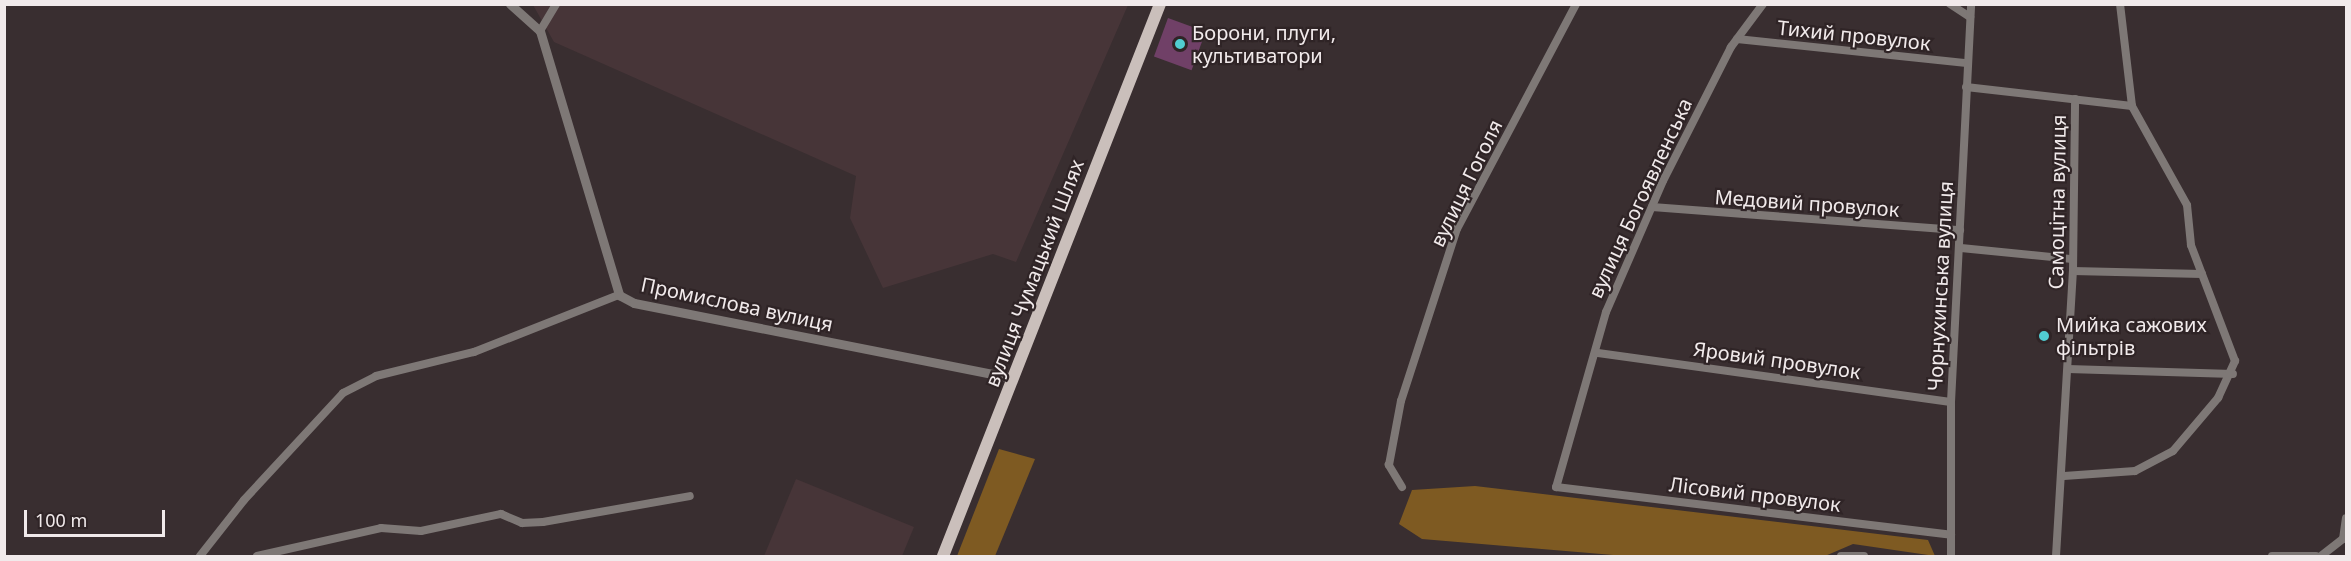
<!DOCTYPE html>
<html>
<head>
<meta charset="utf-8">
<style>
	body { margin:0 }
	#map { position:relative; width:2351px; height:561px; overflow:hidden; background:#392e30; font-family:"Noto Sans",sans-serif }
	div>[style] { position:absolute }
	.built>* { inset:0; background:#473538 }
	.forest>* { inset:0; background:#7e5a22 }
	.building>* { inset:0; background:#704067; transform-origin:0 0 }
	.minor>* { height:8px; margin:-4px; padding:0 4px; transform-origin:4px; border-radius:4px; background:#7e7876 }
	.tertiary>* { height:9px; margin:-4.5px; padding:0 4.5px; transform-origin:4.5px; border-radius:4.5px; background:#7e7876 }
	.primary>* { height:12px; margin:-6px; padding:0 6px; transform-origin:6px; border-radius:6px; background:#cabfbb }
	.dots>* { width:16px; height:16px; translate:-50% -50%; box-sizing:border-box; border:3px solid #2f2426; border-radius:50% }
	span { translate:-50% -50%; white-space:nowrap; text-align:center; line-height:1.15; -webkit-text-stroke:4.5px #2f2426; paint-order:stroke }
	.poi-label { font-size:20px; color:#f1eaeb }
	.left { translate:0 -50%; text-align:left }
	.street-label { font-size:20px; color:#f1eaeb }
	.frame { position:absolute; inset:0; border:6px solid #f1eaeb; pointer-events:none }
	.scale { position:absolute; left:24px; top:510px; width:141px; height:27px; box-sizing:border-box; border:3px solid #f1eaeb; border-top:0; padding-left:8px; font-size:18px; line-height:21px; white-space:nowrap; color:#f1eaeb; -webkit-text-stroke:4px #2f2426; paint-order:stroke }
</style>
</head>
<body>
<div id="map">
	<div class="built">
		<i style="clip-path:polygon(533px 5px,1128px 5px,1016px 262px,993px 254px,883px 288px,850px 218px,856px 176px,554px 42px)"></i>
		<i style="clip-path:polygon(796px 479px,914px 527px,902px 556px,764px 556px)"></i>
	</div>
	<div class="forest">
		<i style="clip-path:polygon(999px 449px,1035px 459px,995px 556px,957px 556px)"></i>
		<i style="clip-path:polygon(1475px 486px,1928px 540px,1935px 556px,1853px 544px,1825px 556px,1625px 556px,1422px 539px,1399px 524px,1412px 490px)"></i>
	</div>
	<div class="building">
		<i style="left:1168px;top:18px;width:40px;height:41px;rotate:20deg"></i>
	</div>
	<div class="minor">
		<i style="left:1763px;top:4px;width:54px;rotate:126.7deg"></i>
		<i style="left:1731px;top:47px;width:150px;rotate:116.9deg"></i>
		<i style="left:1663px;top:181px;width:143px;rotate:113.5deg"></i>
		<i style="left:1606px;top:312px;width:182px;rotate:105.9deg"></i>
		<i style="left:1556px;top:487px;width:398px;rotate:6.9deg"></i>
		<i style="left:1950px;top:4px;width:24px;rotate:33deg"></i>
		<i style="left:540px;top:31px;width:31px;rotate:-59deg"></i>
		<i style="left:1737px;top:39px;width:231px;rotate:6deg"></i>
		<i style="left:1966px;top:87px;width:167px;rotate:6.5deg"></i>
		<i style="left:1652px;top:207px;width:309px;rotate:4.3deg"></i>
		<i style="left:1961px;top:248px;width:112px;rotate:5.7deg"></i>
		<i style="left:2073px;top:271px;width:129px;rotate:1.3deg"></i>
		<i style="left:1598px;top:353px;width:356px;rotate:7.9deg"></i>
		<i style="left:2068px;top:369px;width:165px;rotate:1.7deg"></i>
		<i style="left:2064px;top:476px;width:71px;rotate:-4deg"></i>
		<i style="left:2135px;top:471px;width:43px;rotate:-27.8deg"></i>
		<i style="left:2173px;top:451px;width:70px;rotate:-49.7deg"></i>
		<i style="left:2218px;top:398px;width:41px;rotate:-65.3deg"></i>
		<i style="left:2235px;top:361px;width:124px;rotate:-110.8deg"></i>
		<i style="left:2191px;top:245px;width:40px;rotate:-95.7deg"></i>
		<i style="left:2187px;top:205px;width:113px;rotate:-119.1deg"></i>
		<i style="left:2132px;top:106px;width:103px;rotate:-96.7deg"></i>
		<i style="left:1402px;top:487px;width:26px;rotate:-121deg"></i>
		<i style="left:1389px;top:465px;width:65px;rotate:-79.4deg"></i>
		<i style="left:1401px;top:401px;width:181px;rotate:-72deg"></i>
		<i style="left:1457px;top:229px;width:255px;rotate:-62.1deg"></i>
		<i style="left:200px;top:556px;width:71px;rotate:-51.8deg"></i>
		<i style="left:244px;top:500px;width:146px;rotate:-47.2deg"></i>
		<i style="left:343px;top:393px;width:37px;rotate:-27deg"></i>
		<i style="left:376px;top:376px;width:101px;rotate:-13.8deg"></i>
		<i style="left:474px;top:352px;width:156px;rotate:-21.5deg"></i>
		<i style="left:257px;top:556px;width:127px;rotate:-12.7deg"></i>
		<i style="left:381px;top:528px;width:40px;rotate:4.3deg"></i>
		<i style="left:421px;top:531px;width:82px;rotate:-12deg"></i>
		<i style="left:501px;top:514px;width:23px;rotate:23deg"></i>
		<i style="left:522px;top:523px;width:21px;rotate:-3deg"></i>
		<i style="left:543px;top:522px;width:149px;rotate:-10deg"></i>
		<i style="left:1841px;top:556px;width:23px"></i>
		<i style="left:1951px;top:556px;width:154px;rotate:-90deg"></i>
		<i style="left:1951px;top:402px;width:399px;rotate:-87.1deg"></i>
		<i style="left:2056px;top:556px;width:286px;rotate:-86.6deg"></i>
		<i style="left:2073px;top:271px;width:172px;rotate:-89.3deg"></i>
		<i style="left:2272px;top:556px;width:44px"></i>
		<i style="left:2321px;top:556px;width:28px;rotate:-38deg"></i>
		<i style="left:2343px;top:539px;width:21px;rotate:-82deg"></i>
	</div>
	<div class="tertiary">
		<i style="left:510px;top:4px;width:40px;rotate:42deg"></i>
		<i style="left:540px;top:31px;width:276px;rotate:73.3deg"></i>
		<i style="left:619px;top:295px;width:17px;rotate:28deg"></i>
		<i style="left:634px;top:303px;width:386px;rotate:11.2deg"></i>
	</div>
	<div class="primary">
		<i style="left:943px;top:556px;width:593px;rotate:-68.54deg"></i>
	</div>
	<div class="dots">
		<i style="left:1180px;top:44px;background:#51ccd1"></i>
		<i style="left:2044px;top:336px;background:#51ccd1"></i>
	</div>
	<div class="poi-label">
		<span class="left" style="left:1192px;top:44px">Борони, плуги,<br>культиватори</span>
		<span class="left" style="left:2056px;top:336px">Мийка сажових<br>фільтрів</span>
	</div>
	<div class="street-label">
		<span style="left:1854px;top:35px;rotate:6deg">Тихий провулок</span>
		<span style="left:1466px;top:183px;rotate:-64deg">вулиця Гоголя</span>
		<span style="left:1640px;top:198px;rotate:-65deg">вулиця Богоявленська</span>
		<span style="left:2057px;top:202px;rotate:-89deg">Самоцітна вулиця</span>
		<span style="left:1807px;top:203px;rotate:4deg">Медовий провулок</span>
		<span style="left:1034px;top:273px;rotate:-69deg">вулиця Чумацький Шлях</span>
		<span style="left:1940px;top:286px;rotate:-87deg">Чорнухинська вулиця</span>
		<span style="left:737px;top:304px;rotate:12deg">Промислова вулиця</span>
		<span style="left:1777px;top:360px;rotate:8deg">Яровий провулок</span>
		<span style="left:1755px;top:494px;rotate:7deg">Лісовий провулок</span>
	</div>
	<div class="frame"></div>
	<div class="scale">100 m</div>
</div>
</body>
</html>
